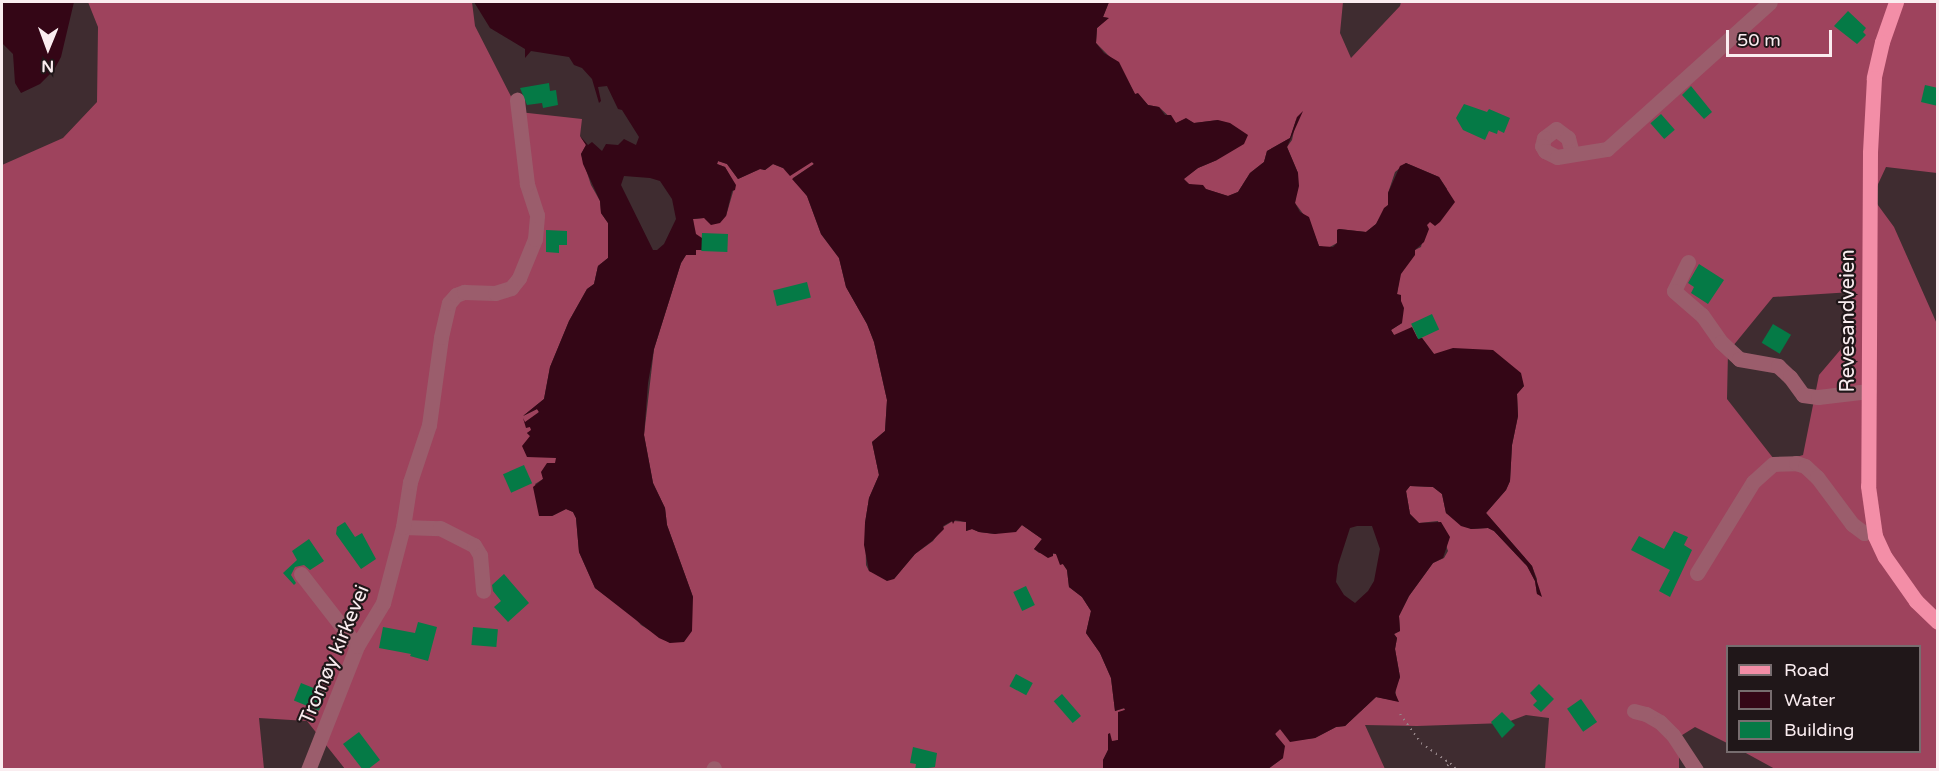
<!DOCTYPE html>
<html>
<head>
<meta charset="utf-8">
<style>
	body { margin:0 }
	#map { position:relative; width:1939px; height:771px; overflow:hidden; background:#3f2c30; font-family:"Varela Round",sans-serif }
	div>[style] { position:absolute }
	.forest>* { inset:0; background:#9e435d }
	.water>* { inset:0; background:#340616 }
	.building>* { inset:0; background:#057a46; transform-origin:0 0 }
	.path>* { height:2px; margin-top:-1px; transform-origin:0; background:repeating-linear-gradient(90deg,#958588 0 1.5px,transparent 0 6px) }
	.minor>* { height:15px; margin:-7.5px; padding:0 7.5px; transform-origin:7.5px; border-radius:7.5px; background:#9b5d6c }
	.major>* { height:15px; margin:-7.5px; padding:0 7.5px; transform-origin:7.5px; border-radius:7.5px; background:#f38ea7 }
	span { translate:-50% -50%; white-space:nowrap; text-align:center; line-height:1.15; -webkit-text-stroke:4.5px #201719; paint-order:stroke }
	.street-label { font-size:20px; color:#faedf0 }
	.frame { position:absolute; inset:0; border:3px solid #faedf0; pointer-events:none }
	.legend { position:absolute; left:1726px; top:645px; width:195px; height:108px; box-sizing:border-box; background:#201719; border:2px solid #776d6f; margin:0; padding:8px 10px; list-style:none; font-size:18px; color:#faedf0 }
	.legend li { display:flex; align-items:center; gap:12px; height:30px }
	.legend b { width:30px; border:2px solid #776d6f }
	.north { position:absolute; left:18px; top:18px; width:60px; height:60px; -webkit-text-stroke:4px #201719; paint-order:stroke; rotate:181deg; font-size:16px; font-weight:700; line-height:24px; text-align:center; color:#faedf0 }
	.north::after { content:''; display:block; margin:auto; width:21px; height:27px; background:#faedf0; clip-path:polygon(50% 0,100% 100%,50% 72%,0 100%) }
	.scale { position:absolute; left:1726px; top:30px; width:106px; height:27px; box-sizing:border-box; border:3px solid #faedf0; border-top:0; padding-left:8px; font-size:18px; line-height:21px; white-space:nowrap; color:#faedf0; -webkit-text-stroke:4px #201719; paint-order:stroke }
</style>
</head>
<body>
<div id="map">
	<div class="forest">
		<i style="clip-path:polygon(88px 2px,472px 2px,475px 26px,519px 112px,582px 119px,580px 136px,586px 145px,581px 154px,591px 185px,600px 201px,601px 213px,608px 223px,608px 258px,598px 266px,594px 284px,587px 289px,569px 321px,550px 367px,544px 399px,523px 416px,537px 409px,539px 412px,530px 427px,532px 430px,527px 433px,556px 458px,556px 464px,543px 479px,535px 484px,552px 516px,566px 509px,573px 512px,576px 518px,579px 552px,595px 588px,633px 616px,641px 625px,670px 643px,693px 597px,667px 525px,665px 508px,653px 483px,644px 435px,654px 349px,681px 263px,686px 255px,695px 255px,693px 219px,726px 216px,735px 185px,725px 167px,717px 164px,718px 161px,727px 164px,738px 179px,760px 169px,765px 170px,773px 164px,783px 168px,812px 162px,814px 164px,793px 178px,807px 196px,821px 234px,839px 258px,846px 287px,867px 324px,874px 342px,887px 400px,885px 431px,872px 442px,879px 475px,869px 498px,865px 523px,866px 565px,869px 571px,894px 579px,915px 554px,933px 541px,943px 527px,953px 521px,967px 522px,966px 531px,972px 529px,979px 532px,995px 534px,1022px 525px,1042px 539px,1034px 549px,1039px 553px,1056px 554px,1067px 570px,1069px 587px,1082px 597px,1091px 611px,1086px 633px,1100px 653px,1111px 678px,1115px 711px,1125px 708px,1125px 710px,1118px 713px,1118px 740px,1112px 742px,1108px 734px,1108px 750px,1103px 760px,1103px 769px,345px 769px,307px 721px,259px 718px,264px 769px,2px 769px,2px 165px,63px 138px,97px 102px,98px 27px)"></i>
		<i style="clip-path:polygon(evenodd,1109px 2px,1343px 2px,1340px 33px,1351px 58px,1400px 6px,1401px 2px,1937px 2px,1937px 173px,1886px 167px,1872px 197px,1894px 227px,1937px 324px,1937px 769px,1775px 769px,1744px 752px,1920px 752px,1920px 646px,1728px 646px,1727px 743px,1695px 727px,1679px 737px,1679px 769px,1545px 769px,1549px 718px,1526px 715px,1505px 723px,1417px 726px,1365px 725px,1385px 769px,1268px 769px,1283px 758px,1275px 733px,1280px 729px,1297px 740px,1315px 738px,1336px 727px,1345px 726px,1376px 697px,1397px 701px,1395px 689px,1400px 677px,1395px 649px,1397px 638px,1394px 634px,1400px 631px,1399px 616px,1409px 596px,1433px 563px,1444px 558px,1448px 551px,1438px 521px,1419px 523px,1410px 514px,1406px 491px,1410px 486px,1433px 487px,1442px 494px,1446px 513px,1471px 529px,1488px 528px,1494px 531px,1527px 566px,1535px 581px,1537px 594px,1537px 579px,1532px 566px,1486px 513px,1506px 490px,1510px 481px,1512px 445px,1518px 416px,1517px 394px,1524px 386px,1434px 354px,1422px 338px,1394px 335px,1391px 330px,1402px 323px,1401px 301px,1397px 294px,1400px 274px,1415px 250px,1421px 247px,1426px 225px,1447px 189px,1439px 177px,1406px 163px,1395px 172px,1388px 193px,1388px 205px,1376px 224px,1366px 232px,1339px 229px,1337px 230px,1337px 243px,1328px 248px,1319px 246px,1310px 223px,1295px 203px,1298px 173px,1287px 147px,1292px 140px,1297px 117px,1290px 138px,1267px 151px,1264px 162px,1250px 173px,1238px 192px,1228px 196px,1189px 184px,1183px 179px,1198px 168px,1217px 160px,1218px 120px,1194px 123px,1186px 119px,1176px 123px,1159px 107px,1148px 105px,1138px 94px,1135px 94px,1120px 67px,1096px 43px,1097px 28px,1108px 18px,1103px 17px,1109px 2px,1852px 292px,1853px 335px,1819px 375px,1803px 455px,1777px 463px,1727px 399px,1728px 352px,1773px 297px,1852px 292px)"></i>
	</div>
	<div class="water">
		<i style="clip-path:polygon(2px 2px,74px 2px,61px 57px,54px 70px,40px 84px,21px 93px,15px 83px,13px 54px,2px 43px)"></i>
		<i style="clip-path:polygon(evenodd,474px 2px,1109px 2px,1103px 17px,1109px 18px,1097px 28px,1096px 43px,1104px 53px,1119px 62px,1135px 94px,1138px 93px,1148px 105px,1159px 107px,1165px 115px,1171px 115px,1176px 123px,1186px 118px,1194px 123px,1218px 120px,1230px 123px,1248px 135px,1244px 144px,1217px 160px,1198px 168px,1184px 179px,1189px 184px,1203px 185px,1206px 189px,1228px 196px,1238px 192px,1250px 173px,1264px 162px,1267px 151px,1290px 138px,1297px 117px,1303px 111px,1287px 147px,1298px 173px,1299px 186px,1295px 203px,1300px 212px,1309px 217px,1319px 246px,1333px 247px,1337px 243px,1337px 230px,1339px 229px,1366px 232px,1376px 224px,1384px 208px,1388px 205px,1388px 193px,1400px 166px,1406px 163px,1439px 177px,1455px 202px,1440px 222px,1435px 226px,1430px 222px,1427px 225px,1429px 229px,1424px 242px,1415px 250px,1415px 255px,1401px 274px,1397px 294px,1401px 295px,1401px 301px,1404px 308px,1402px 323px,1391px 330px,1394px 335px,1412px 327px,1418px 339px,1422px 338px,1434px 354px,1453px 348px,1493px 350px,1521px 373px,1524px 386px,1517px 394px,1518px 416px,1512px 445px,1510px 481px,1506px 490px,1486px 513px,1532px 566px,1542px 597px,1537px 594px,1535px 581px,1527px 566px,1494px 531px,1488px 528px,1471px 529px,1461px 526px,1446px 513px,1442px 494px,1433px 487px,1410px 486px,1406px 491px,1410px 514px,1419px 523px,1441px 522px,1450px 537px,1443px 558px,1433px 563px,1409px 596px,1399px 616px,1400px 631px,1394px 634px,1397px 638px,1395px 649px,1400px 677px,1395px 693px,1399px 702px,1376px 697px,1345px 726px,1336px 727px,1315px 738px,1290px 742px,1280px 729px,1275px 734px,1285px 746px,1283px 758px,1268px 769px,1103px 769px,1103px 760px,1108px 750px,1108px 734px,1110px 733px,1112px 741px,1118px 740px,1118px 712px,1125px 710px,1124px 708px,1115px 711px,1111px 678px,1100px 653px,1086px 633px,1091px 611px,1082px 597px,1069px 587px,1067px 570px,1063px 564px,1060px 565px,1056px 554px,1053px 553px,1053px 556px,1048px 558px,1034px 549px,1042px 539px,1022px 525px,1016px 532px,995px 534px,979px 532px,972px 529px,966px 531px,966px 522px,955px 520px,953px 524px,952px 521px,943px 526px,944px 529px,932px 541px,915px 554px,894px 579px,887px 581px,869px 571px,864px 545px,865px 523px,869px 498px,879px 475px,872px 442px,885px 431px,887px 400px,874px 342px,867px 324px,846px 287px,839px 258px,821px 234px,807px 196px,792px 179px,814px 164px,812px 162px,790px 176px,783px 168px,773px 164px,765px 170px,760px 169px,738px 179px,727px 164px,718px 161px,717px 164px,725px 167px,736px 185px,735px 190px,732px 191px,726px 216px,720px 223px,711px 225px,704px 218px,693px 219px,696px 234px,702px 238px,702px 250px,696px 250px,696px 255px,686px 255px,681px 263px,654px 349px,648px 383px,644px 435px,653px 483px,665px 508px,667px 525px,693px 597px,692px 631px,684px 642px,670px 643px,659px 638px,595px 588px,579px 552px,576px 518px,573px 512px,566px 509px,552px 516px,539px 516px,533px 487px,543px 479px,541px 472px,547px 463px,555px 463px,556px 458px,527px 457px,522px 446px,530px 436px,527px 433px,531px 430px,530px 427px,526px 428px,523px 418px,525px 422px,539px 412px,537px 409px,523px 416px,544px 399px,550px 367px,569px 321px,587px 289px,594px 284px,598px 266px,608px 258px,608px 223px,601px 213px,600px 201px,583px 164px,581px 154px,586px 145px,580px 136px,588px 145px,592px 142px,602px 151px,606px 144px,618px 145px,624px 139px,636px 145px,639px 137px,622px 110px,618px 109px,607px 86px,598px 87px,601px 101px,599px 103px,592px 79px,582px 68px,574px 65px,569px 57px,531px 51px,525px 58px,525px 49px,490px 28px,474px 2px,624px 176px,650px 178px,660px 181px,672px 199px,676px 219px,664px 244px,657px 250px,653px 250px,621px 185px,624px 176px,474px 2px,1357px 526px,1372px 526px,1380px 549px,1374px 581px,1368px 591px,1355px 603px,1344px 595px,1336px 582px,1338px 565px,1350px 528px,1357px 526px)"></i>
	</div>
	<div class="building">
		<i style="clip-path:polygon(1848px 11px,1866px 28px,1863px 32px,1866px 35px,1857px 44px,1834px 26px)"></i>
		<i style="clip-path:polygon(549px 83px,550px 91px,556px 90px,558px 105px,543px 108px,542px 103px,527px 105px,520px 88px)"></i>
		<i style="clip-path:polygon(1925px 85px,1938px 88px,1938px 106px,1921px 102px)"></i>
		<i style="clip-path:polygon(1691px 86px,1712px 112px,1704px 119px,1682px 95px)"></i>
		<i style="clip-path:polygon(1464px 104px,1487px 112px,1489px 109px,1510px 118px,1504px 133px,1498px 130px,1497px 134px,1489px 131px,1485px 140px,1463px 130px,1456px 118px)"></i>
		<i style="left:1661px;top:114px;width:21px;height:14px;rotate:49deg"></i>
		<i style="clip-path:polygon(546px 230px,567px 231px,567px 245px,559px 245px,559px 253px,546px 252px)"></i>
		<i style="left:702px;top:233px;width:26px;height:18px;rotate:2deg"></i>
		<i style="clip-path:polygon(1699px 264px,1724px 280px,1708px 304px,1691px 293px,1694px 287px,1688px 283px)"></i>
		<i style="left:807px;top:282px;width:16px;height:35px;rotate:76deg"></i>
		<i style="left:1432px;top:314px;width:17px;height:23px;rotate:65deg"></i>
		<i style="left:1773px;top:324px;width:21px;height:22px;rotate:31deg"></i>
		<i style="left:524px;top:465px;width:20px;height:23px;rotate:66deg"></i>
		<i style="clip-path:polygon(345px 522px,355px 537px,362px 533px,376px 559px,361px 569px,336px 534px,337px 527px)"></i>
		<i style="clip-path:polygon(1674px 531px,1688px 537px,1684px 545px,1692px 550px,1670px 597px,1659px 591px,1670px 570px,1631px 550px,1639px 536px,1664px 549px)"></i>
		<i style="clip-path:polygon(309px 539px,324px 561px,310px 570px,304px 565px,295px 567px,291px 575px,296px 583px,294px 585px,283px 573px,297px 560px,292px 551px)"></i>
		<i style="clip-path:polygon(504px 574px,529px 603px,508px 622px,494px 607px,501px 601px,493px 591px,492px 585px)"></i>
		<i style="left:1026px;top:586px;width:21px;height:14px;rotate:65deg"></i>
		<i style="clip-path:polygon(418px 622px,437px 627px,428px 661px,410px 656px,411px 654px,379px 648px,383px 627px,415px 633px)"></i>
		<i style="left:473px;top:627px;width:25px;height:18px;rotate:5deg"></i>
		<i style="left:1016px;top:674px;width:19px;height:14px;rotate:28deg"></i>
		<i style="left:301px;top:683px;width:27px;height:19px;rotate:22deg"></i>
		<i style="clip-path:polygon(1539px 684px,1554px 699px,1541px 712px,1533px 705px,1537px 701px,1530px 693px)"></i>
		<i style="left:1062px;top:694px;width:29px;height:11px;rotate:49deg"></i>
		<i style="left:1581px;top:699px;width:28px;height:17px;rotate:55deg"></i>
		<i style="clip-path:polygon(1502px 712px,1515px 725px,1502px 738px,1491px 722px)"></i>
		<i style="clip-path:polygon(359px 732px,380px 760px,367px 770px,363px 770px,343px 744px)"></i>
		<i style="clip-path:polygon(913px 747px,937px 753px,935px 767px,915px 770px,916px 764px,910px 763px)"></i>
	</div>
	<div class="path">
		<i style="left:1400px;top:714px;width:36px;rotate:54deg"></i>
		<i style="left:1421px;top:743px;width:35px;rotate:35deg"></i>
		<i style="left:1443px;top:770px;width:10px;rotate:-45deg"></i>
		<i style="left:1450px;top:763px;width:10px;rotate:45deg"></i>
	</div>
	<div class="minor">
		<i style="left:1572px;top:153px;width:16px;rotate:-105deg"></i>
		<i style="left:1568px;top:138px;width:15px;rotate:-143deg"></i>
		<i style="left:1556px;top:129px;width:15px;rotate:143deg"></i>
		<i style="left:1544px;top:138px;width:8px;rotate:104deg"></i>
		<i style="left:1542px;top:146px;width:6px;rotate:59deg"></i>
		<i style="left:1545px;top:151px;width:13px;rotate:27deg"></i>
		<i style="left:1557px;top:157px;width:51px;rotate:-9.1deg"></i>
		<i style="left:1607px;top:149px;width:219px;rotate:-42deg"></i>
		<i style="left:1688px;top:262px;width:32px;rotate:116deg"></i>
		<i style="left:1674px;top:291px;width:37px;rotate:41deg"></i>
		<i style="left:1702px;top:315px;width:33px;rotate:55deg"></i>
		<i style="left:1721px;top:342px;width:25px;rotate:43deg"></i>
		<i style="left:1739px;top:359px;width:40px;rotate:10deg"></i>
		<i style="left:1778px;top:366px;width:16px;rotate:43deg"></i>
		<i style="left:1790px;top:377px;width:22px;rotate:54deg"></i>
		<i style="left:1803px;top:395px;width:15px;rotate:8deg"></i>
		<i style="left:1818px;top:397px;width:51px;rotate:-6.7deg"></i>
		<i style="left:403px;top:527px;width:37px;rotate:2deg"></i>
		<i style="left:440px;top:528px;width:38px;rotate:27deg"></i>
		<i style="left:474px;top:545px;width:12px;rotate:59deg"></i>
		<i style="left:480px;top:555px;width:36px;rotate:85deg"></i>
		<i style="left:1697px;top:573px;width:107px;rotate:-58.4deg"></i>
		<i style="left:1753px;top:482px;width:27px;rotate:-42deg"></i>
		<i style="left:1773px;top:464px;width:23px;rotate:-2deg"></i>
		<i style="left:1796px;top:463px;width:9px;rotate:18deg"></i>
		<i style="left:1805px;top:466px;width:16px;rotate:43deg"></i>
		<i style="left:1817px;top:477px;width:59px;rotate:53.3deg"></i>
		<i style="left:1852px;top:524px;width:15px;rotate:37deg"></i>
		<i style="left:1864px;top:533px;width:10px;rotate:-17deg"></i>
		<i style="left:301px;top:574px;width:91px;rotate:52.1deg"></i>
		<i style="left:1634px;top:711px;width:12px;rotate:14deg"></i>
		<i style="left:1646px;top:714px;width:16px;rotate:30deg"></i>
		<i style="left:1660px;top:722px;width:18px;rotate:45deg"></i>
		<i style="left:1673px;top:735px;width:42px;rotate:56.7deg"></i>
		<i style="left:308px;top:770px;width:133px;rotate:-68.4deg"></i>
		<i style="left:357px;top:646px;width:50px;rotate:-58.8deg"></i>
		<i style="left:383px;top:603px;width:79px;rotate:-75.3deg"></i>
		<i style="left:403px;top:527px;width:46px;rotate:-81.2deg"></i>
		<i style="left:410px;top:482px;width:60px;rotate:-71.6deg"></i>
		<i style="left:429px;top:425px;width:89px;rotate:-82.2deg"></i>
		<i style="left:441px;top:337px;width:35px;rotate:-77deg"></i>
		<i style="left:449px;top:303px;width:11px;rotate:-49deg"></i>
		<i style="left:456px;top:295px;width:9px;rotate:-21deg"></i>
		<i style="left:464px;top:292px;width:31px;rotate:2deg"></i>
		<i style="left:495px;top:293px;width:17px;rotate:-17deg"></i>
		<i style="left:511px;top:288px;width:13px;rotate:-51deg"></i>
		<i style="left:519px;top:278px;width:42px;rotate:-67.7deg"></i>
		<i style="left:535px;top:239px;width:24px;rotate:-85deg"></i>
		<i style="left:537px;top:215px;width:33px;rotate:-108deg"></i>
		<i style="left:527px;top:184px;width:85px;rotate:-96.8deg"></i>
		<i style="left:713px;top:770px;width:2px;rotate:-63deg"></i>
	</div>
	<div class="major">
		<i style="left:1896px;top:2px;width:42px;rotate:109.3deg"></i>
		<i style="left:1882px;top:42px;width:37px;rotate:103deg"></i>
		<i style="left:1874px;top:78px;width:75px;rotate:93.1deg"></i>
		<i style="left:1870px;top:153px;width:333px;rotate:90.3deg"></i>
		<i style="left:1868px;top:486px;width:50px;rotate:82deg"></i>
		<i style="left:1875px;top:536px;width:23px;rotate:65deg"></i>
		<i style="left:1885px;top:557px;width:54px;rotate:54.8deg"></i>
		<i style="left:1916px;top:601px;width:30px;rotate:44deg"></i>
	</div>
	<div class="street-label">
		<span style="left:1848px;top:321px;rotate:-90deg">Revesandveien</span>
		<span style="left:335px;top:655px;rotate:-67deg">Tromøy kirkevei</span>
	</div>
	<div class="frame"></div>
	<ul class="legend">
	<li><b style="height:8px;background:#f38ea7"></b>Road</li>
	<li><b style="height:16px;background:#340616"></b>Water</li>
	<li><b style="height:16px;background:#057a46"></b>Building</li>
	</ul>
	<div class="north">N</div>
	<div class="scale">50 m</div>
</div>
</body>
</html>
